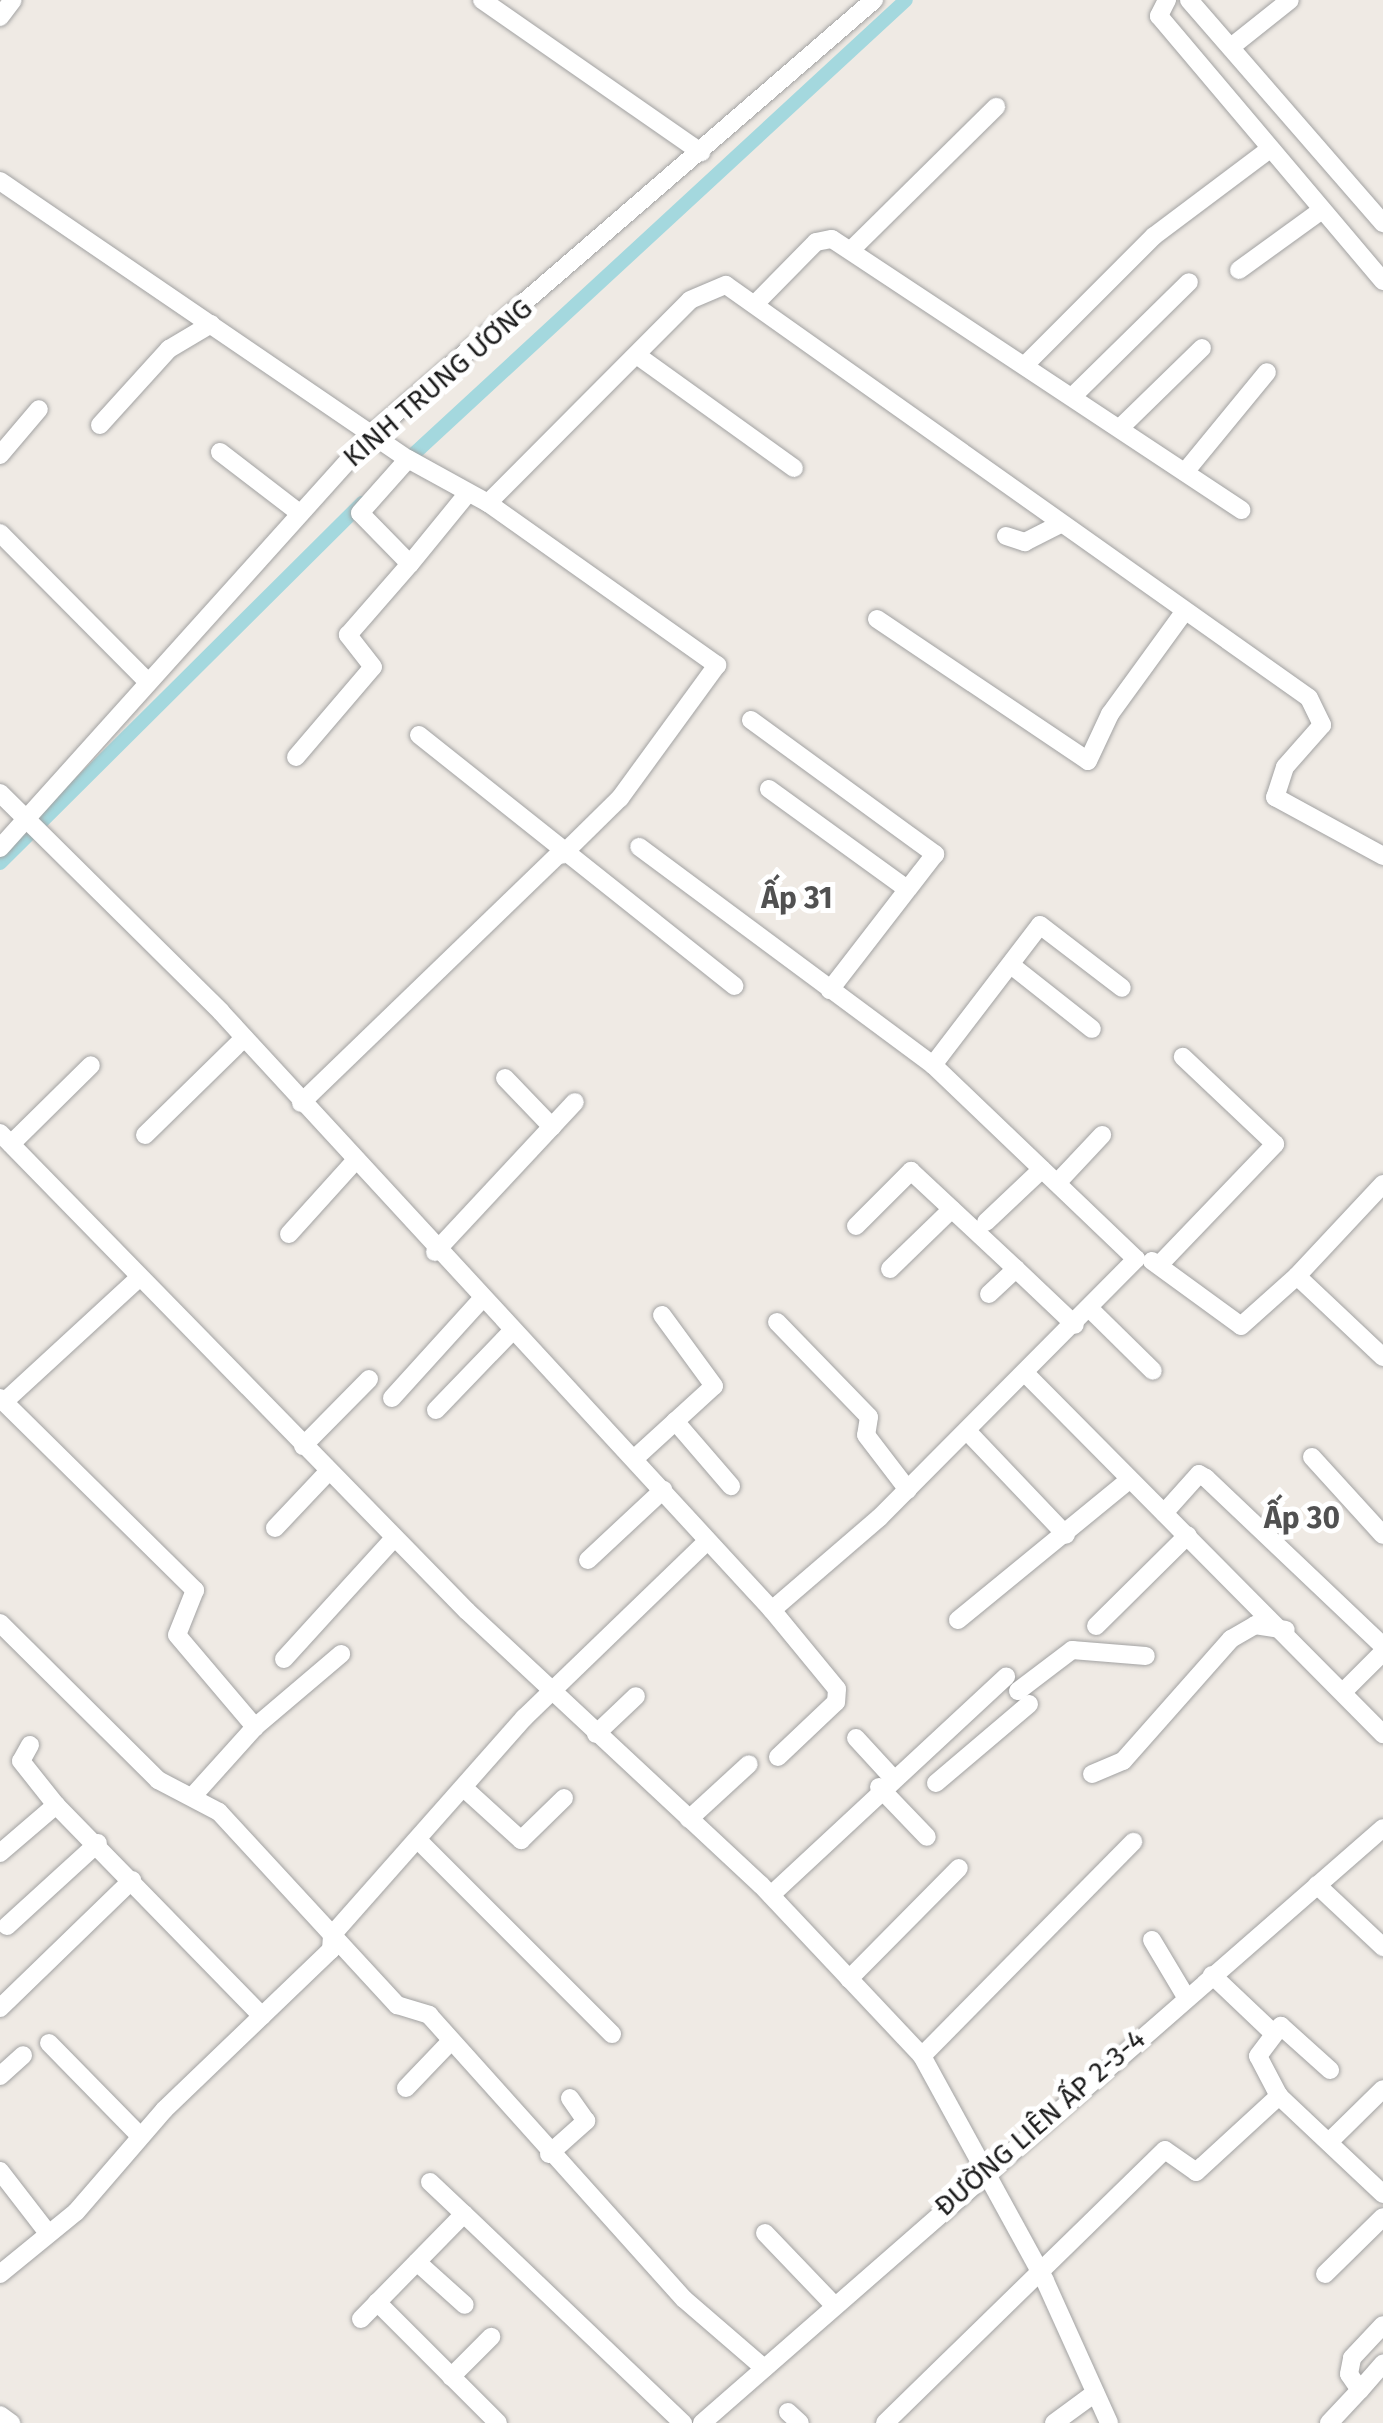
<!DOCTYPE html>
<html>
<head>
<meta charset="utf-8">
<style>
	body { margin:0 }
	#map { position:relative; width:1383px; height:2423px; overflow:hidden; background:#efeae4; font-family:"Fira Sans",sans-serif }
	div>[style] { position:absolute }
	.canal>* { height:14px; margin:-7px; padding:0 7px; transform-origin:7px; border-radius:7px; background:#a4d8de }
	.roads { filter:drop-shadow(0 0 2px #a2a2a2) drop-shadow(0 0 2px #a2a2a2) }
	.minor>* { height:18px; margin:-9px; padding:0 9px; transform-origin:9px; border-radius:9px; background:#fff }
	span { translate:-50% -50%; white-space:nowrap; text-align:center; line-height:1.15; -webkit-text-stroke:10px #fff; paint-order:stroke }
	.street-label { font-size:28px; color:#1e1e1e }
	.neighbourhood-label { font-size:30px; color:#515151; font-weight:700 }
</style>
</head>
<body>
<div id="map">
	<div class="canal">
		<i style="left:403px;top:464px;width:684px;rotate:-42.69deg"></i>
		<i style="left:0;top:863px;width:511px;rotate:-44.84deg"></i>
	</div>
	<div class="roads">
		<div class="minor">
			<i style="left:482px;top:0;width:267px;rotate:34.8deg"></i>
			<i style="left:1167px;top:0;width:18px;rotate:117deg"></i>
			<i style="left:1159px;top:16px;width:347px;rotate:49.8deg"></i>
			<i style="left:1189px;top:0;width:296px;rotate:49deg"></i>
			<i style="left:0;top:17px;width:21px;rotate:-53deg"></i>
			<i style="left:1231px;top:47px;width:75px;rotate:-38.5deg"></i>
			<i style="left:0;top:181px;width:494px;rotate:34.3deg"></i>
			<i style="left:408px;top:459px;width:91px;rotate:28.8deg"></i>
			<i style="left:488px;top:503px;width:286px;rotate:-45.1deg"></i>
			<i style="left:690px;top:300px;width:39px;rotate:-23deg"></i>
			<i style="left:726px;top:285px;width:714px;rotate:35.31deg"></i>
			<i style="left:1309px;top:698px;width:30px;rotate:64deg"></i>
			<i style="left:1322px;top:725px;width:56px;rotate:131.4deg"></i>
			<i style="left:1285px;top:767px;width:32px;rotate:108deg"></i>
			<i style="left:1275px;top:797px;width:123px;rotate:28.6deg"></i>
			<i style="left:851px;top:250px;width:204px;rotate:-44.6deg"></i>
			<i style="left:1239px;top:270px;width:102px;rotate:-35.9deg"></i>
			<i style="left:755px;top:304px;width:87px;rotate:-45.5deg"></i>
			<i style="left:816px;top:242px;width:16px;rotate:-11deg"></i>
			<i style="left:832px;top:239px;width:491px;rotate:33.5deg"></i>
			<i style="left:638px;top:356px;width:192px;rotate:35.7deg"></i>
			<i style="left:1027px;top:363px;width:180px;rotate:-45deg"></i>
			<i style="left:1154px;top:236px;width:145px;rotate:-36.9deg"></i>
			<i style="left:1074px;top:395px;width:161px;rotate:-44.5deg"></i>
			<i style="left:100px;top:425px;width:103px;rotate:-47.8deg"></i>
			<i style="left:169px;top:349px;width:49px;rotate:-30.8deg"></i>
			<i style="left:1121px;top:427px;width:113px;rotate:-44.3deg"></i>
			<i style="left:220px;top:452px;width:97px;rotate:37.5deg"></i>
			<i style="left:0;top:455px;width:60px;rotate:-49.7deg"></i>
			<i style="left:1185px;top:472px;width:129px;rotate:-50.6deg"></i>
			<i style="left:488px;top:503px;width:281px;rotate:35.3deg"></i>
			<i style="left:717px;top:665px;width:165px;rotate:126.1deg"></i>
			<i style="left:620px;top:798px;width:81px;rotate:135.5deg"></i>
			<i style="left:0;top:533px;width:206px;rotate:45.2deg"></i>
			<i style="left:1006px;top:536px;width:20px;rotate:18deg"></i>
			<i style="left:1025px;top:542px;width:39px;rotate:-27deg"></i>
			<i style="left:410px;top:564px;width:90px;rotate:-50.8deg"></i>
			<i style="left:877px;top:619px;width:254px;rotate:33.9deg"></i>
			<i style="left:1088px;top:761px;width:52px;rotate:-64.9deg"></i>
			<i style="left:1110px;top:714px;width:126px;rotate:-54deg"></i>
			<i style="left:751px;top:720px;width:228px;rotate:36.1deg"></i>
			<i style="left:935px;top:854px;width:172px;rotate:127.7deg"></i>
			<i style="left:419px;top:735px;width:403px;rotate:38.5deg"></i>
			<i style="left:296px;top:757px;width:118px;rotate:-49.5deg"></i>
			<i style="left:373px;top:667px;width:41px;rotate:-128deg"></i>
			<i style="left:348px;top:635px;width:94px;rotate:-48.9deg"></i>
			<i style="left:410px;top:564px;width:71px;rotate:-134.4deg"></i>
			<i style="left:360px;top:513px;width:72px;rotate:-48.4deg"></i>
			<i style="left:769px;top:789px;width:170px;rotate:35.9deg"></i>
			<i style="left:0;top:793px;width:311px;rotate:44.7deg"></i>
			<i style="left:221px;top:1012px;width:813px;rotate:47.34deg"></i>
			<i style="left:772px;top:1610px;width:141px;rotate:-40.7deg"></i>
			<i style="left:879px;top:1518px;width:365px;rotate:-45.2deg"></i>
			<i style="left:1136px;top:1259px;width:281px;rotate:-136.3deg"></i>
			<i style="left:933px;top:1065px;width:366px;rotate:-143.4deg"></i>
			<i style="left:0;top:848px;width:559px;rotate:-48.04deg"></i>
			<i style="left:374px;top:432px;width:661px;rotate:-40.83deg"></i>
			<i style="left:1011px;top:965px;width:103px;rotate:38.3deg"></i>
			<i style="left:933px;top:1065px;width:176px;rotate:-52.6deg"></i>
			<i style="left:1040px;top:925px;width:103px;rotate:37.5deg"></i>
			<i style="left:505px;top:1078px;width:68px;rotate:46.2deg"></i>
			<i style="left:301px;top:1103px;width:360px;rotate:-44deg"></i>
			<i style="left:0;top:1133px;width:668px;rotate:45.67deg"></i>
			<i style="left:467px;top:1611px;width:402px;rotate:43deg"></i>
			<i style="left:761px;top:1885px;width:235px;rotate:46.7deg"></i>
			<i style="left:922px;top:2056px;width:256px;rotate:61.3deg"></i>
			<i style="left:1045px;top:2281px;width:156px;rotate:65.7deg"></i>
			<i style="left:145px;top:1135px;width:139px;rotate:-44.4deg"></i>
			<i style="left:11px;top:1144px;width:112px;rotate:-44.6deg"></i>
			<i style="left:1057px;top:1183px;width:66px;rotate:-46.8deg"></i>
			<i style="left:1383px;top:1184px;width:126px;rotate:133.1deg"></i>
			<i style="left:1297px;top:1276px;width:118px;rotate:43.3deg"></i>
			<i style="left:986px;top:1222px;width:77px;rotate:-43.4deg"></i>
			<i style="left:856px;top:1226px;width:78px;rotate:-45deg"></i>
			<i style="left:911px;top:1171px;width:144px;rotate:43deg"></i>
			<i style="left:289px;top:1234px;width:97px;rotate:-47.9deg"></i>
			<i style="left:435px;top:1252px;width:205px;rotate:-47deg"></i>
			<i style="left:1152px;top:1261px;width:110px;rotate:36.1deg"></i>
			<i style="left:1241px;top:1326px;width:75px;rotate:-41.8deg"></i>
			<i style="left:1161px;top:1263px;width:165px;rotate:-46.2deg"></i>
			<i style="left:1275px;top:1144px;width:127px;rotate:-136.6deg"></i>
			<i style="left:890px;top:1269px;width:86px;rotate:-44.1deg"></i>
			<i style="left:989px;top:1294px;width:37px;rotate:-43deg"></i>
			<i style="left:1016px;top:1269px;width:81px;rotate:43.5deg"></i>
			<i style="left:1090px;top:1309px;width:88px;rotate:44.5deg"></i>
			<i style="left:777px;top:1322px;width:132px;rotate:45.9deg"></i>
			<i style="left:869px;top:1417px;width:18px;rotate:99deg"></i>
			<i style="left:866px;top:1435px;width:69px;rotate:52.6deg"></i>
			<i style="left:1027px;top:1375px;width:506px;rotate:45.24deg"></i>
			<i style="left:0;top:1398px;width:274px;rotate:44.6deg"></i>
			<i style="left:195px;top:1590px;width:48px;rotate:111.8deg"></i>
			<i style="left:177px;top:1635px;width:121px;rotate:49.7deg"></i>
			<i style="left:255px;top:1727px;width:94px;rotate:132deg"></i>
			<i style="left:392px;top:1398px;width:132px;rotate:-47.8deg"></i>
			<i style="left:4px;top:1402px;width:183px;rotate:-42.6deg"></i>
			<i style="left:436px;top:1410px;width:108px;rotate:-46.1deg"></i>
			<i style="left:675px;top:1421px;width:86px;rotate:49.3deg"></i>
			<i style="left:968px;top:1432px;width:142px;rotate:46.4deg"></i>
			<i style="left:303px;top:1446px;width:94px;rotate:-45.4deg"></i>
			<i style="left:1312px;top:1457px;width:105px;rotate:47.7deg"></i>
			<i style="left:634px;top:1459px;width:108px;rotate:-42.4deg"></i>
			<i style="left:714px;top:1386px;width:88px;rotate:-126.2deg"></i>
			<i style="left:1164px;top:1513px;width:52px;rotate:-48.1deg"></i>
			<i style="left:1199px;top:1474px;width:8px;rotate:30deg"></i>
			<i style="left:1206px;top:1478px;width:244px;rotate:43.5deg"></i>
			<i style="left:275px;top:1528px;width:77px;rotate:-46.6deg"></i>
			<i style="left:588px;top:1560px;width:103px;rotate:-43deg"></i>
			<i style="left:772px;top:1610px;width:102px;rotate:50.6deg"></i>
			<i style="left:837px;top:1689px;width:13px;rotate:94deg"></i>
			<i style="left:836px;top:1702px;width:80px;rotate:136.5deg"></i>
			<i style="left:958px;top:1620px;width:221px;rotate:-39.3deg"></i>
			<i style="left:0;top:1623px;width:223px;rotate:44.8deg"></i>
			<i style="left:158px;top:1780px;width:69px;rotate:27.7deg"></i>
			<i style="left:219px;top:1812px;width:263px;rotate:47.3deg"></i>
			<i style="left:397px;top:2005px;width:34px;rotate:17deg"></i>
			<i style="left:429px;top:2015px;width:382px;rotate:48.1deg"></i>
			<i style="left:684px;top:2299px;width:106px;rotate:40.8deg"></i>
			<i style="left:1096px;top:1626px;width:129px;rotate:-44.7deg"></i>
			<i style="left:284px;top:1659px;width:164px;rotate:-47.7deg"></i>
			<i style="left:1345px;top:1690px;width:54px;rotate:-45deg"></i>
			<i style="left:1018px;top:1691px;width:68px;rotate:-37.2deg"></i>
			<i style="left:1072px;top:1650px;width:74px;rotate:4.6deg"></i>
			<i style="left:255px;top:1727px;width:113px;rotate:-40.3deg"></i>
			<i style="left:596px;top:1734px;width:55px;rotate:-43.5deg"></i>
			<i style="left:856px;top:1738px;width:52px;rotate:47.4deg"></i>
			<i style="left:30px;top:1745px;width:18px;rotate:119deg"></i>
			<i style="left:21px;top:1761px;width:56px;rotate:51.5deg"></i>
			<i style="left:1092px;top:1774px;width:34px;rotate:-23deg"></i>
			<i style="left:1123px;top:1761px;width:163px;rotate:-48.5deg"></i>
			<i style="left:1231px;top:1639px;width:28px;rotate:-30deg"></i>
			<i style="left:1255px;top:1625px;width:31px;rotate:9deg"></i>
			<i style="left:936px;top:1783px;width:122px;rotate:-40.3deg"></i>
			<i style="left:879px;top:1787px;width:69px;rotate:46.2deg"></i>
			<i style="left:465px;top:1789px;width:76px;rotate:42.3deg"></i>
			<i style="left:521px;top:1840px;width:60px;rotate:-44.3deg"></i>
			<i style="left:689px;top:1819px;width:81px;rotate:-42.5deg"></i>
			<i style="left:419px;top:1841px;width:273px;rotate:45deg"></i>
			<i style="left:0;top:1853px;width:74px;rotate:-40.6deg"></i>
			<i style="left:56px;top:1805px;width:295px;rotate:45.7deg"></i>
			<i style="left:1317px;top:1885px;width:91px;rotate:43.2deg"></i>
			<i style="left:771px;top:1895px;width:321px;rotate:-42.9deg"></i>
			<i style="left:7px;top:1926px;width:123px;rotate:-42.4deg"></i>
			<i style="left:1152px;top:1940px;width:66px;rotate:59.2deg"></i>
			<i style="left:1212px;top:1975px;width:83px;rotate:43.5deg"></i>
			<i style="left:849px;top:1979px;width:156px;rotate:-45.3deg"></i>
			<i style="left:0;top:2008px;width:184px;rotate:-44.1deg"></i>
			<i style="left:49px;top:2043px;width:130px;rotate:45.6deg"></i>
			<i style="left:922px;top:2056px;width:301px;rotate:-45.4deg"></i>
			<i style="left:0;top:2076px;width:31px;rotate:-42deg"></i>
			<i style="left:406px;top:2088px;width:65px;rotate:-46.2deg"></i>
			<i style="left:1279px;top:2096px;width:45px;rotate:-117.7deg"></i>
			<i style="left:1258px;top:2056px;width:38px;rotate:-53deg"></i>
			<i style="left:1281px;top:2026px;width:66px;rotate:41.9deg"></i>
			<i style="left:1330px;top:2141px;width:74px;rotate:-44.5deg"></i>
			<i style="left:549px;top:2154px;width:50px;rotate:-41.7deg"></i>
			<i style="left:586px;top:2121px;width:28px;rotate:-125deg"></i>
			<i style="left:0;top:2171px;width:78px;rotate:52.3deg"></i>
			<i style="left:430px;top:2182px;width:47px;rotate:43.3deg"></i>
			<i style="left:765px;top:2233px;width:100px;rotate:46.2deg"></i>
			<i style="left:417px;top:2262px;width:64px;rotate:41.9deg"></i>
			<i style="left:0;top:2274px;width:98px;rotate:-39.2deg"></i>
			<i style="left:76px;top:2212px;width:135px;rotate:-49.2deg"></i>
			<i style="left:164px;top:2110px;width:231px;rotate:-43.8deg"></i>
			<i style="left:331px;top:1950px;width:15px;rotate:-86deg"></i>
			<i style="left:332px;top:1935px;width:290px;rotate:-48.5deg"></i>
			<i style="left:524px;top:1718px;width:255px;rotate:-44deg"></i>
			<i style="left:1325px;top:2274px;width:81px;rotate:-44.5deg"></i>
			<i style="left:377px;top:2302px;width:171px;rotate:45deg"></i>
			<i style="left:361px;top:2319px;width:147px;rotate:-45.6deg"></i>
			<i style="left:464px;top:2214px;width:303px;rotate:43.7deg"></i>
			<i style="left:451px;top:2377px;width:57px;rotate:-45deg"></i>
			<i style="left:1360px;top:2390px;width:35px;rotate:-49deg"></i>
			<i style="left:788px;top:2412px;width:16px;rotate:43deg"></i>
			<i style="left:0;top:2415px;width:14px;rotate:36deg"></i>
			<i style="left:702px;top:2423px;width:904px;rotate:-41.14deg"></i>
			<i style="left:885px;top:2423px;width:391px;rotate:-44.3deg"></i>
			<i style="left:1165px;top:2150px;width:38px;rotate:35deg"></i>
			<i style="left:1196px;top:2172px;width:113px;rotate:-42.5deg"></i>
			<i style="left:1279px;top:2096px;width:143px;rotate:43.3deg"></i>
			<i style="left:1054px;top:2423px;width:51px;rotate:-36.2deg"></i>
			<i style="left:1329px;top:2423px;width:45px;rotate:-46.8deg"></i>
			<i style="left:1360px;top:2390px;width:19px;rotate:-125deg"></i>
			<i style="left:1349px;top:2374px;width:16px;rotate:-79deg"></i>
			<i style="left:1352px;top:2358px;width:45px;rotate:-46.8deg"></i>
		</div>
	</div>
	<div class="street-label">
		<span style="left:438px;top:383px;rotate:-41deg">KINH TRUNG ƯƠNG</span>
		<span style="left:1040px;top:2123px;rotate:-41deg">ĐƯỜNG LIÊN ẤP 2-3-4</span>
	</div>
	<div class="neighbourhood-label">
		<span style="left:797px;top:898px">Ấp 31</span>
		<span style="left:1302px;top:1518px">Ấp 30</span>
	</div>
</div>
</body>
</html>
